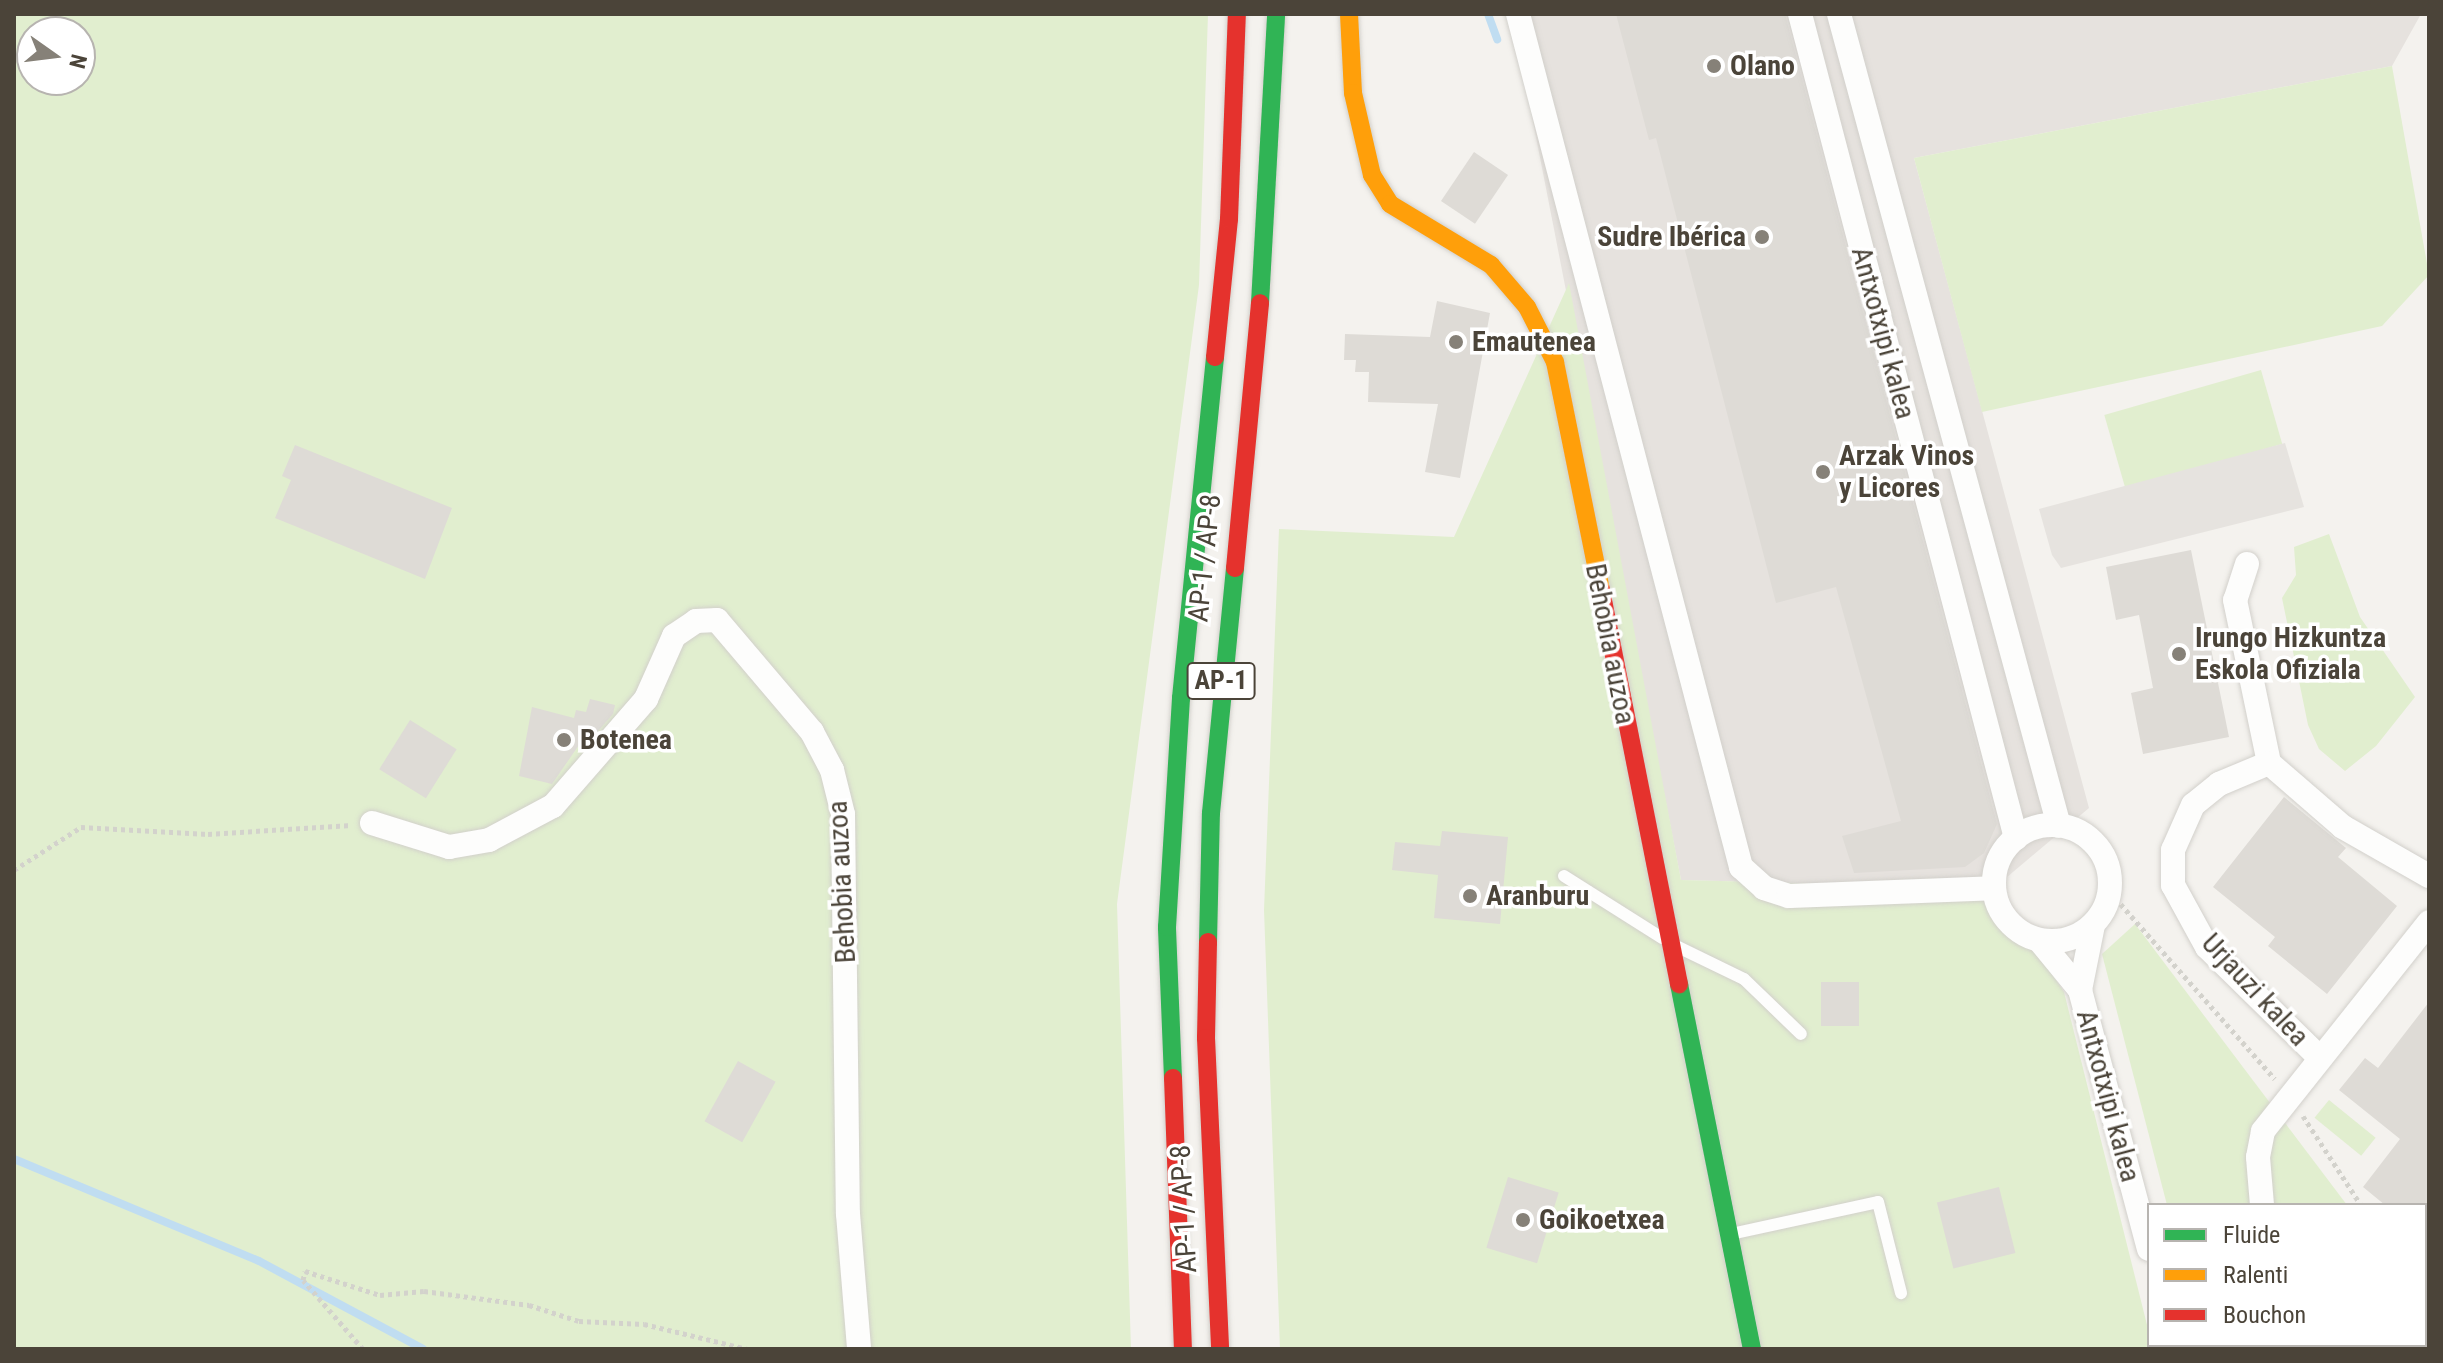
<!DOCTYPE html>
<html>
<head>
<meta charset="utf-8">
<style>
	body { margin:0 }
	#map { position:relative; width:2443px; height:1363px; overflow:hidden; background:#f4f2ee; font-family:"Roboto Condensed",sans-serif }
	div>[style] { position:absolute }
	.industrial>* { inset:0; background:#e6e2de }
	.green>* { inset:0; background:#e1eecf; transform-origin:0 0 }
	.parking>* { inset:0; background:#e6e3df }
	.stream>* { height:8px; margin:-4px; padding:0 4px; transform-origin:4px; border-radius:4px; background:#c0ddf1 }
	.building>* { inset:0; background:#dedbd6; transform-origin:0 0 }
	.path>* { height:5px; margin-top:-2.5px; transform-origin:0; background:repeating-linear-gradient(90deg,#d3d2cc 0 4px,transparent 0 8px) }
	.roads { filter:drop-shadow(0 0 2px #d2d0cb) drop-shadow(0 0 2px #d2d0cb) }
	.lane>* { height:12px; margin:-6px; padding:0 6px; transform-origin:6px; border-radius:6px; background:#fdfdfc }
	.street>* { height:24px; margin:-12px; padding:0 12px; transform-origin:12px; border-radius:12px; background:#fdfdfc }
	.street>.ring { margin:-12px; padding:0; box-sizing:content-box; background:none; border:24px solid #fdfdfc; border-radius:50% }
	.fast>* { height:18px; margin:-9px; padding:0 9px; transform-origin:9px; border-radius:9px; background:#30b455 }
	.slow>* { height:18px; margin:-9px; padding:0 9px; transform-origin:9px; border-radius:9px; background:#ff9f0a }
	.jam>* { height:18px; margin:-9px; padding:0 9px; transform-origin:9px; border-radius:9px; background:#e5322d }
	.dots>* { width:22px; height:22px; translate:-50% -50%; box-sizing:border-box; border:4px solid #fff; border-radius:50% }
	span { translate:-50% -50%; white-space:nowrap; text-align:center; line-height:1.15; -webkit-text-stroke:7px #fff; paint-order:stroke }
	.shield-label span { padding:2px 6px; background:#fff; border:2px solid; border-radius:6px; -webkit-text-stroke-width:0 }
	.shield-label { font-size:26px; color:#4b4439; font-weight:700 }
	.poi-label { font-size:28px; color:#4b4439; font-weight:700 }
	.left { translate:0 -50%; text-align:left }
	.right { translate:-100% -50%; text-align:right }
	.street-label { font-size:28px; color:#4b4439 }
	.frame { position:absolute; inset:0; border:16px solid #4b4439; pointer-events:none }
	.legend { position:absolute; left:2147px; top:1203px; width:280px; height:144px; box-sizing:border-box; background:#fff; border:2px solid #b7b4b0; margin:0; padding:10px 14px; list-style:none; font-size:24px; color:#4b4439 }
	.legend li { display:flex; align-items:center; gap:16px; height:40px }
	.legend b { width:40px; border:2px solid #b7b4b0 }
	.north { position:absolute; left:16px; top:16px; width:80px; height:80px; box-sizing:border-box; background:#fff; border:2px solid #b7b4b0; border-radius:50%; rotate:104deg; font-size:22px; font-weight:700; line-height:32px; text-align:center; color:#4b4439 }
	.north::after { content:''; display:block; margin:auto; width:28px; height:36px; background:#868178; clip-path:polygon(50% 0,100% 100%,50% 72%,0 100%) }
</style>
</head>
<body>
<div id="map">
	<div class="industrial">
		<i style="clip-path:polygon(1512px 14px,2421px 14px,2392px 66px,1914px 158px,2089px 808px,1994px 888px,1681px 880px)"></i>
	</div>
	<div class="green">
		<i style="clip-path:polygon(evenodd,14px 14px,1208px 14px,1199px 285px,1117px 904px,1131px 1349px,14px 1349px,14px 14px,32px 32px,80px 32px,80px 80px,32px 80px,32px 32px)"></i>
		<i style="clip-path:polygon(2392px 66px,2429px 275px,2382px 326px,1982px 412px,1914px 158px)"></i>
		<i style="clip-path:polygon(1569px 283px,1681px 880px,1994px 888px,2064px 992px,2153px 1349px,1280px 1349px,1264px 910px,1279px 529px,1454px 537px)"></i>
		<i style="left:2261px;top:370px;width:77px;height:163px;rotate:74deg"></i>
		<i style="clip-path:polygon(2329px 534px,2360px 617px,2415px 697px,2376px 746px,2345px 771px,2319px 749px,2308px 725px,2282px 598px,2296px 575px,2294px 547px)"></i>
		<i style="clip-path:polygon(2135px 924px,2347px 1205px,2167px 1205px,2102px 954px)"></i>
		<i style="left:2329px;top:1100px;width:60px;height:23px;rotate:39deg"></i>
	</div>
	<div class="parking">
		<i style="clip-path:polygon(2285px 443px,2304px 507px,2061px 568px,2052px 555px,2039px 509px)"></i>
	</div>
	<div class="stream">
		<i style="left:1488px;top:14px;width:27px;rotate:70deg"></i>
		<i style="left:14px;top:1159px;width:265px;rotate:22.6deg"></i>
		<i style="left:259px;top:1261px;width:186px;rotate:28.2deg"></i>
	</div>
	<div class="building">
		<i style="clip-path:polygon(1616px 14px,1785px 14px,1997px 824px,1984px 853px,1965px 867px,1854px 873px,1842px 836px,1901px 821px,1836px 587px,1776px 603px,1656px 138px,1649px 140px)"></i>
		<i style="left:1474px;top:152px;width:41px;height:59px;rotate:34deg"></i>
		<i style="clip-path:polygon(1437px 301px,1490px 313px,1460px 478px,1425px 472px,1438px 404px,1368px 402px,1369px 372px,1355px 372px,1356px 360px,1344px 360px,1345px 334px,1430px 337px)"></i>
		<i style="clip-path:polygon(295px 445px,452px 508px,425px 579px,275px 518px,291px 480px,282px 476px)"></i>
		<i style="clip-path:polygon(2191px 550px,2229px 737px,2143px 754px,2131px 693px,2153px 688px,2139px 615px,2116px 620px,2106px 567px)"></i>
		<i style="clip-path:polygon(590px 699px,615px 705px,613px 714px,585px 746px,579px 745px,552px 784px,519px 776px,532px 707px,574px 718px,576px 710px,586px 712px)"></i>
		<i style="left:410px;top:720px;width:55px;height:58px;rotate:32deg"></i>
		<i style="clip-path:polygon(2284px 797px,2346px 848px,2338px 857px,2397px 906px,2327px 994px,2268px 946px,2275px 937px,2213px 887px)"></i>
		<i style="clip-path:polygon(1442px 831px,1508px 837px,1500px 924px,1434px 918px,1438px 875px,1392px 870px,1395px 842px,1440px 846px)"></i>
		<i style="left:1821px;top:982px;width:38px;height:44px"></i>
		<i style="clip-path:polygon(2429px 1002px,2429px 1205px,2385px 1205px,2363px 1187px,2400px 1139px,2339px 1090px,2365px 1058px,2378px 1068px)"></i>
		<i style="left:738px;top:1061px;width:43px;height:69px;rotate:29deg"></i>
		<i style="left:1508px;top:1177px;width:53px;height:74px;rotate:17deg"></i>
		<i style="left:1999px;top:1187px;width:68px;height:64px;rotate:76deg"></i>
	</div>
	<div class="path">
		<i style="left:14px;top:870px;width:80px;rotate:-32.7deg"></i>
		<i style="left:81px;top:827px;width:127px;rotate:3.2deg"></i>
		<i style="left:208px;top:834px;width:144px;rotate:-3.6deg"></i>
		<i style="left:2110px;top:892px;width:249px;rotate:48.6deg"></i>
		<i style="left:2303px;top:1116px;width:106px;rotate:56.9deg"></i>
		<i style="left:363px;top:1349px;width:91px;rotate:-131deg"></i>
		<i style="left:303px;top:1280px;width:9px;rotate:-77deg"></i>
		<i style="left:305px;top:1271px;width:79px;rotate:17.7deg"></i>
		<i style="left:380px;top:1295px;width:44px;rotate:-5.2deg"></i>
		<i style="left:424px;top:1291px;width:106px;rotate:7.6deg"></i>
		<i style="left:529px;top:1305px;width:52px;rotate:17.7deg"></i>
		<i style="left:579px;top:1321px;width:65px;rotate:2.6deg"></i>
		<i style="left:644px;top:1324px;width:106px;rotate:13.6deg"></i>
	</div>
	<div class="roads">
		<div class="lane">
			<i style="left:1564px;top:876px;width:116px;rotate:32.3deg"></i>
			<i style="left:1678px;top:947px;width:73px;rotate:25.9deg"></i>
			<i style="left:1744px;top:979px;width:79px;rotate:44deg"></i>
			<i style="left:1731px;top:1234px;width:150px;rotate:-12.3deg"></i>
			<i style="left:1878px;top:1202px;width:94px;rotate:75.8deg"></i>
		</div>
		<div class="street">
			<i style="left:1518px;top:14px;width:882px;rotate:75.35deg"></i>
			<i style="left:1741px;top:867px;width:31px;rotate:42deg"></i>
			<i style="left:1764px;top:888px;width:26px;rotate:18deg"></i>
			<i style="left:1789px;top:896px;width:205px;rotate:-2.2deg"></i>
			<i style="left:1800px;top:14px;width:852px;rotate:75.31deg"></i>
			<i style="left:1839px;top:14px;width:841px;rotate:74.84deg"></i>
			<i style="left:2247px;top:564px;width:38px;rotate:108deg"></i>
			<i style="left:2235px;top:600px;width:167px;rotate:78.2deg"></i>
			<i style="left:2269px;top:763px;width:98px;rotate:40.9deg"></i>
			<i style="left:2343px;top:827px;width:99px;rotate:29.7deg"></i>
			<i style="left:2269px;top:763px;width:54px;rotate:157.2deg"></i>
			<i style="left:2219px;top:784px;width:33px;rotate:141deg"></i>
			<i style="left:2193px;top:805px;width:49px;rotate:114deg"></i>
			<i style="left:2173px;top:850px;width:35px;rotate:90deg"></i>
			<i style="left:2173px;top:885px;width:71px;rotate:61.3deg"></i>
			<i style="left:2207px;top:947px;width:158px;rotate:44.5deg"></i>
			<i style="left:372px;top:823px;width:81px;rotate:17.3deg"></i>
			<i style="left:449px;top:847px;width:41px;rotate:-9.9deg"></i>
			<i style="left:489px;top:840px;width:72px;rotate:-28deg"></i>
			<i style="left:553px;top:806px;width:142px;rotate:-49deg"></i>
			<i style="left:646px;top:699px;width:69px;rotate:-66deg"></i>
			<i style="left:674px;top:636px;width:27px;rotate:-34deg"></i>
			<i style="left:696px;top:621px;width:21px;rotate:-3deg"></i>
			<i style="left:717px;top:620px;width:147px;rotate:49.7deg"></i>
			<i style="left:812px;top:732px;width:43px;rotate:62.2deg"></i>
			<i style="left:832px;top:770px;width:45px;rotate:76deg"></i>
			<i style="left:843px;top:814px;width:400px;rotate:89.3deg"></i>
			<i style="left:848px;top:1214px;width:135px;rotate:85.3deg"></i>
			<i class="ring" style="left:1994px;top:825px;width:92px;height:92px"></i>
			<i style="left:2039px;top:940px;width:65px;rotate:50.6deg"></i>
			<i style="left:2080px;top:990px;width:268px;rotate:75.1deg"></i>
			<i style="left:2080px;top:990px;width:66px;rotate:-78.7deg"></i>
			<i style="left:2262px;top:1205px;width:48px;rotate:-94.8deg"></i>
			<i style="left:2258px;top:1157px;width:26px;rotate:-79deg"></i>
			<i style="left:2263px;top:1131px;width:267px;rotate:-51.5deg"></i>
			<i style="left:2175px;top:1345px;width:4px;rotate:63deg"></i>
			<i style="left:2242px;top:1349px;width:5px;rotate:-53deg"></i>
		</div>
		<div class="fast">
			<i style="left:1260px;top:303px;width:289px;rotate:-86.8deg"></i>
			<i style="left:1208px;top:942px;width:129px;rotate:-88.7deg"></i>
			<i style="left:1211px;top:813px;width:246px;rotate:-84.4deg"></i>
			<i style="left:1679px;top:984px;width:372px;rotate:78.7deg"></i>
			<i style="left:1173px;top:1078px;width:151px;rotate:-92.3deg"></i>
			<i style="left:1167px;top:927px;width:229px;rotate:-86.5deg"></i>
			<i style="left:1181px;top:698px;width:343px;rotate:-84.3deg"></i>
			<i style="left:2379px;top:1349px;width:5px;rotate:-53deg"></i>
		</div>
		<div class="slow">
			<i style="left:1349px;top:14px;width:79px;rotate:87.1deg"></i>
			<i style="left:1353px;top:93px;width:84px;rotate:77deg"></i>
			<i style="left:1372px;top:175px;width:34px;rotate:58deg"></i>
			<i style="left:1390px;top:204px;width:118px;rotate:31.1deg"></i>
			<i style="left:1491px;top:265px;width:55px;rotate:49.4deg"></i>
			<i style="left:1527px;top:307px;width:62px;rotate:63deg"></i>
			<i style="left:1555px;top:362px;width:233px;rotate:78.6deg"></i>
			<i style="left:2425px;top:1291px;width:6px;rotate:-51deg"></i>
		</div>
		<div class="jam">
			<i style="left:1215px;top:357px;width:139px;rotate:-84.2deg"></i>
			<i style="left:1229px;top:219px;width:205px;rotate:-87.8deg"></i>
			<i style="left:1235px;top:568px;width:266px;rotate:-84.6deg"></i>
			<i style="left:1601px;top:590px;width:402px;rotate:78.8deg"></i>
			<i style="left:1208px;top:942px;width:96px;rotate:91.2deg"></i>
			<i style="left:1206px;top:1038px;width:311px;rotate:87.4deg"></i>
			<i style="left:1173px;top:1078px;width:271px;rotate:87.9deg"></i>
		</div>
	</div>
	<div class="dots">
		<i style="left:1714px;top:66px;background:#868178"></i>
		<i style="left:1762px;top:237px;background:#868178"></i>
		<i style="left:1456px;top:342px;background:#868178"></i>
		<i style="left:1823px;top:472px;background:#868178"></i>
		<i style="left:2179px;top:654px;background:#868178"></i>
		<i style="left:564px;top:740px;background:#868178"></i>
		<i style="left:1470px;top:896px;background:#868178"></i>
		<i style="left:1523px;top:1220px;background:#868178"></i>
	</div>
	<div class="shield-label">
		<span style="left:1221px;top:681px">AP-1</span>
	</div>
	<div class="poi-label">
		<span class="left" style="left:1730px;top:66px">Olano</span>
		<span class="right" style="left:1746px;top:237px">Sudre Ibérica</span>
		<span class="left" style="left:1472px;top:342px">Emautenea</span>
		<span class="left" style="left:1839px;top:472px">Arzak Vinos<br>y Licores</span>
		<span class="left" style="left:2195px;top:654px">Irungo Hizkuntza<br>Eskola Ofiziala</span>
		<span class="left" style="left:580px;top:740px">Botenea</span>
		<span class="left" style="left:1486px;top:896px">Aranburu</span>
		<span class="left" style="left:1539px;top:1220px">Goikoetxea</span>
	</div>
	<div class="street-label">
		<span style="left:1883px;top:333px;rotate:75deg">Antxotxipi kalea</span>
		<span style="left:1205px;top:558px;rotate:-84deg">AP-1 / AP-8</span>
		<span style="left:1610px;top:644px;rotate:79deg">Behobia auzoa</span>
		<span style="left:842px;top:882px;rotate:-93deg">Behobia auzoa</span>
		<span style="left:2255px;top:990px;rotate:47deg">Urjauzi kalea</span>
		<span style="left:2108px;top:1096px;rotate:75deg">Antxotxipi kalea</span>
		<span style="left:1184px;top:1209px;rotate:-93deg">AP-1 / AP-8</span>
	</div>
	<div class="frame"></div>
	<ul class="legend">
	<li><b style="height:10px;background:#30b455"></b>Fluide</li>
	<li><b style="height:10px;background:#ff9f0a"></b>Ralenti</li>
	<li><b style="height:10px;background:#e5322d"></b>Bouchon</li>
	</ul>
	<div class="north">N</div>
</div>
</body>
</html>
